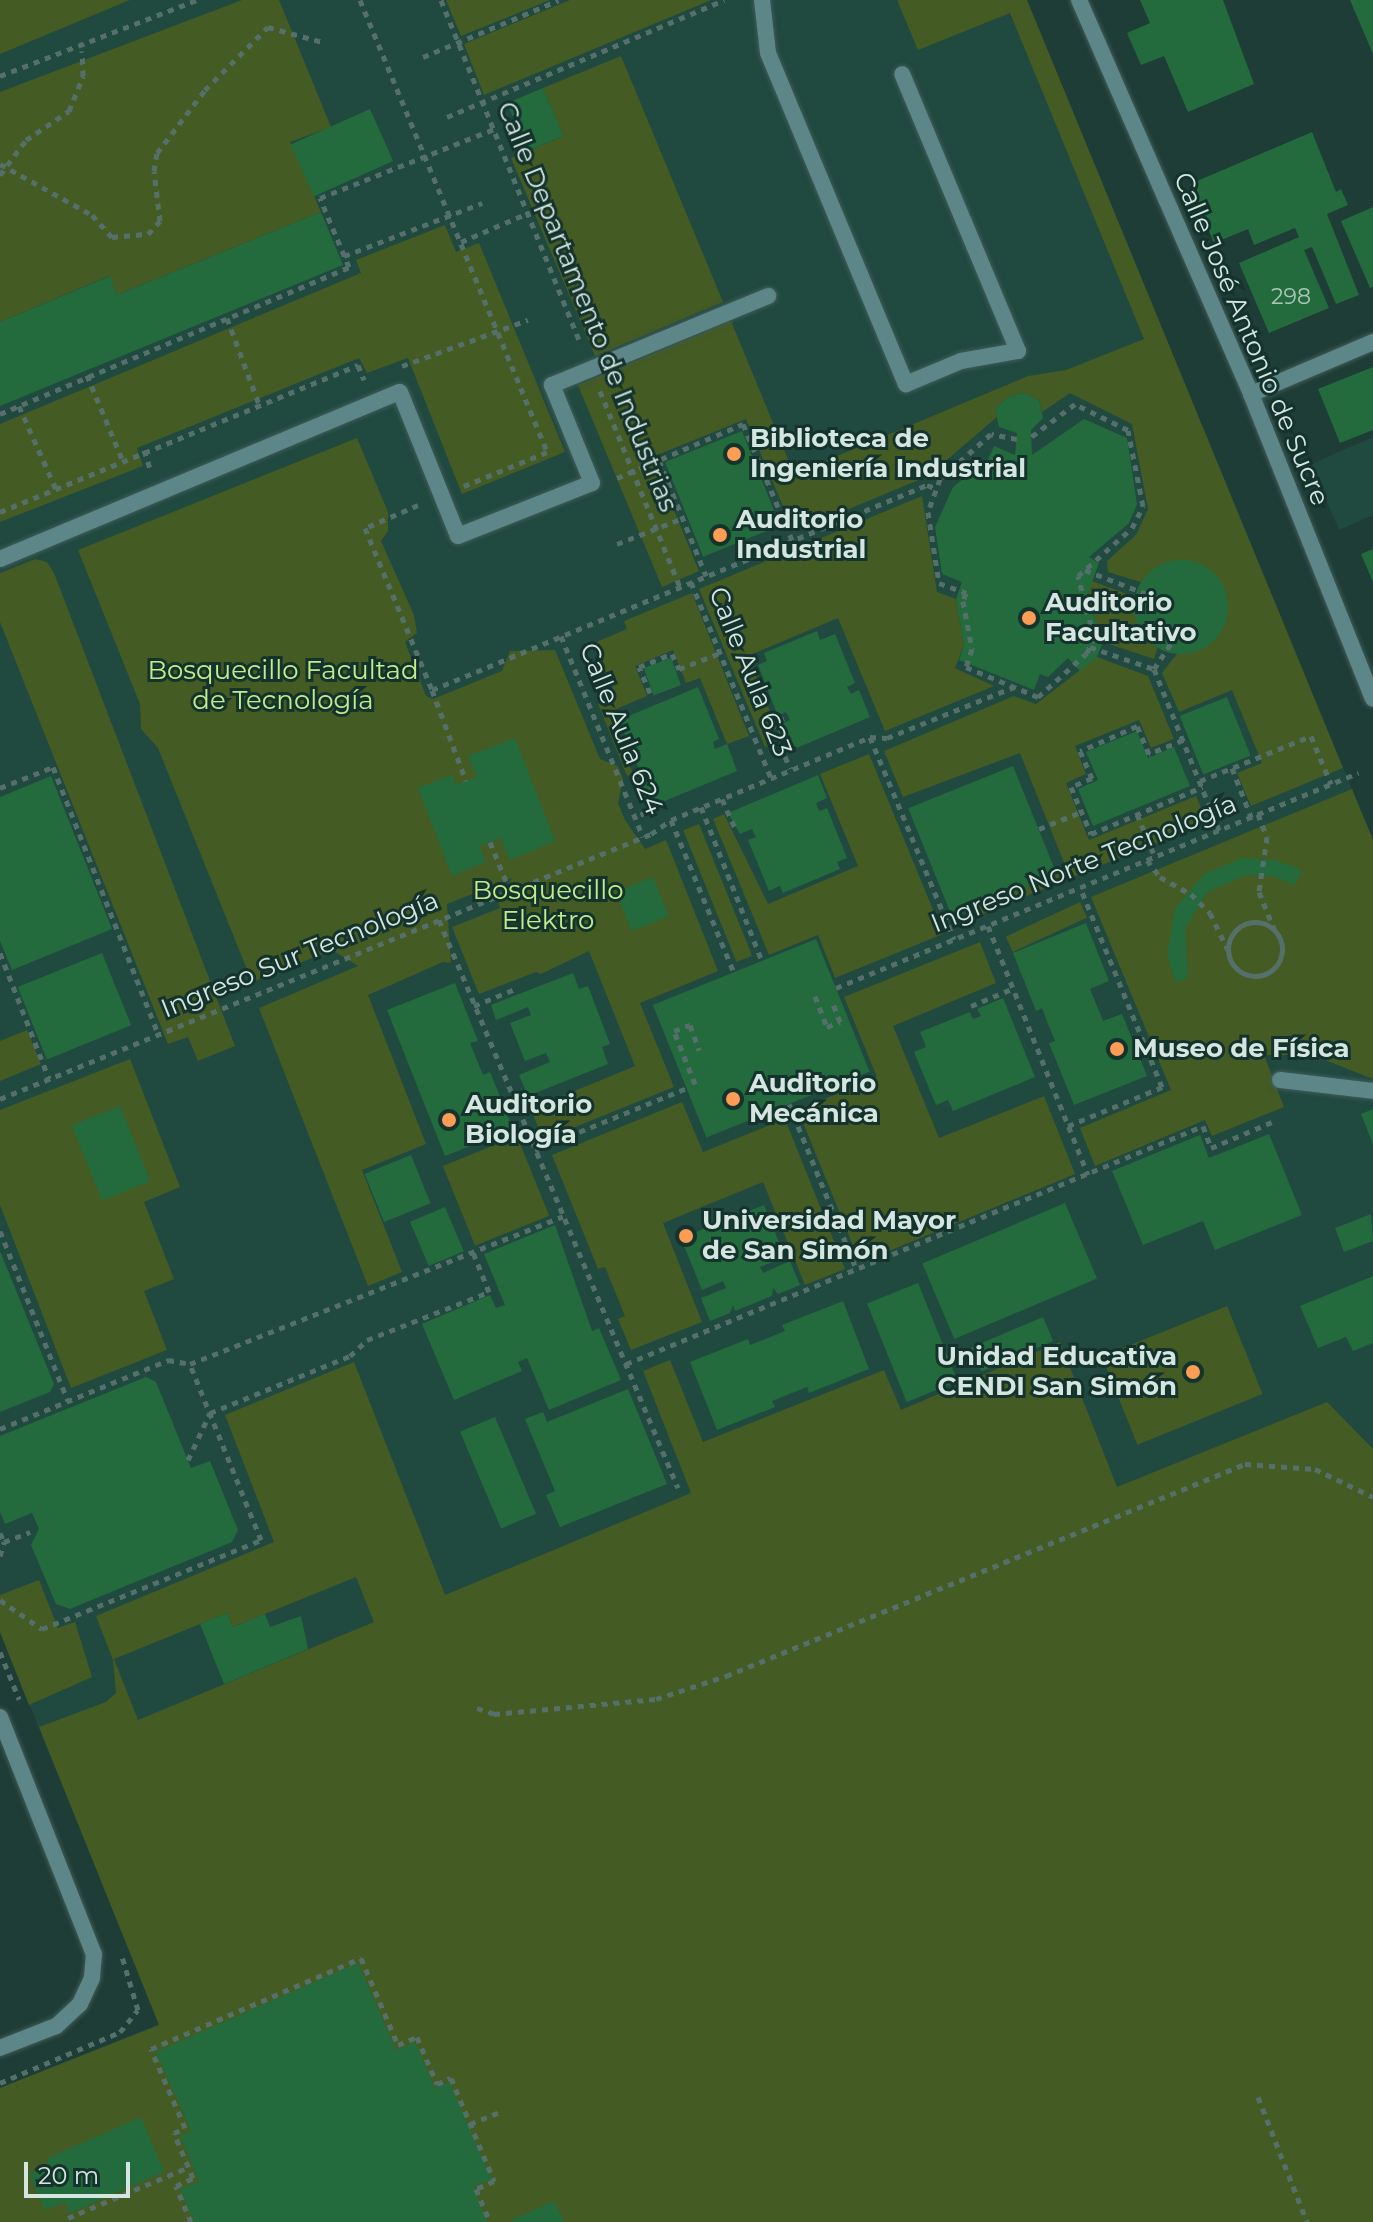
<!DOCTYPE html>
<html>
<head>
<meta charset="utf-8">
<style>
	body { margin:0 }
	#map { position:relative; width:1373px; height:2222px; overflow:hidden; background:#1e3d36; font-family:Montserrat,sans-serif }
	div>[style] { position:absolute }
	.built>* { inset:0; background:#204940 }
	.green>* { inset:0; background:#445b23; transform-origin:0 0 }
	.building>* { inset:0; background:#236b3d; transform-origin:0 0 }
	.round { border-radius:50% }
	.path>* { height:5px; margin-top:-2.5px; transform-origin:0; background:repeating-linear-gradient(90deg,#55706a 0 6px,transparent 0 12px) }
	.path>.ring { margin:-2.5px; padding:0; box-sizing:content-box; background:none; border:5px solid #55706a; border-radius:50% }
	.roads { filter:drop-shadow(0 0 2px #3f5b55) drop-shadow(0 0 2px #3f5b55) }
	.service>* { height:16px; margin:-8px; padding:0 8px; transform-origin:8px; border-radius:8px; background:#5d8689 }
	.minor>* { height:16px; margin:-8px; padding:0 8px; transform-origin:8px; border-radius:8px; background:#5d8689 }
	.dots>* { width:22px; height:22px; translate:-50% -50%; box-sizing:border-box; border:4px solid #14332c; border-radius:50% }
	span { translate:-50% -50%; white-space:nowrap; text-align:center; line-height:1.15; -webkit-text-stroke:6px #14332c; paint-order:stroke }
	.number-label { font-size:22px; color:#a8c7b8 }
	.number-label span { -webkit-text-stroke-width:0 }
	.street-label { font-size:26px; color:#d5e6e1 }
	.poi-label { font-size:26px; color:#d5e6e1; font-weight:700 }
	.left { translate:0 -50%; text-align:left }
	.right { translate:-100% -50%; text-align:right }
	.park-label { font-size:26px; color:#c2ec8b }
	.scale { position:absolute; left:24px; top:2162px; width:106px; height:36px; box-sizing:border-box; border:4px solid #d5e6e1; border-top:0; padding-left:10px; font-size:24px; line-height:28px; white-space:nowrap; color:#d5e6e1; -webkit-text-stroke:6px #14332c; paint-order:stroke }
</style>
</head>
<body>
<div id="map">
	<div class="built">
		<i style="clip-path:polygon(0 0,1027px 0,1373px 840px,1373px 2222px,0 2222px,0 2088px,159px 2024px,0 1632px)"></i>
		<i style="clip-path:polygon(1373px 437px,1373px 515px,1339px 530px,1311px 464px)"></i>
	</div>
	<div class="green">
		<i style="clip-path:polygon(0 0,130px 0,0 54px)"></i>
		<i style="clip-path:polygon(242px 0,279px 0,331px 127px,290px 142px,321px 212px,117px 295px,109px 276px,0 322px,0 92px)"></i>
		<i style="clip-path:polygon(446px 0,550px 0,461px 36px)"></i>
		<i style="clip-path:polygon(570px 0,711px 0,484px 95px,464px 44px)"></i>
		<i style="clip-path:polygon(897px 0,1027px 0,1343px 768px,1251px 806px,1237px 773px,1262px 763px,1232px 690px,1179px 712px,1162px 673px,1180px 650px,1195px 648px,1218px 630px,1224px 616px,1219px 586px,1189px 563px,1163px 566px,1144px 583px,1108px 572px,1107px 561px,1136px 535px,1148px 509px,1132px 424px,1070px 393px,1042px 412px,1039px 400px,1024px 393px,1010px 396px,995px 409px,997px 417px,928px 476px,794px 532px,746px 419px,652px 457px,699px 571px,662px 587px,578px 385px,731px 321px,794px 474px,1028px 376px,1066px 370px,1144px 339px,1010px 13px,918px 50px)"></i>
		<i style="clip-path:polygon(621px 56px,723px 302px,595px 356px,511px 158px,563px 136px,543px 88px)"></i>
		<i style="clip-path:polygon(445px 225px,456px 252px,479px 243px,565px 452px,462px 494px,408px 358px,367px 373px,359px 358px,137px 448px,143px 466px,0 522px,0 424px,361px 273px,356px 260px)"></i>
		<i style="clip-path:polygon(357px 438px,388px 512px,388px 531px,381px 541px,414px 615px,417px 633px,405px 642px,426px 696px,433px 699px,502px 671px,510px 651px,555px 650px,600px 759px,618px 766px,623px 779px,618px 803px,625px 820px,645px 849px,666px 840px,718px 971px,640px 1003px,674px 1087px,543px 1140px,531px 1109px,635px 1066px,589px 951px,541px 974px,536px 972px,479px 994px,452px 927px,500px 908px,498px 900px,512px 878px,447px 904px,451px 963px,443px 962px,368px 995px,426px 1144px,362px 1170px,402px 1272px,368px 1286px,259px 1008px,358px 966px,332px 950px,252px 982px,158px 748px,141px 729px,140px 704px,78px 550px)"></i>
		<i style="clip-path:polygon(922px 496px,937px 592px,956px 599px,964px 645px,955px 668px,994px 686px,885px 731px,838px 618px,748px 656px,770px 711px,764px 714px,776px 743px,765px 747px,699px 589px)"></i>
		<i style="clip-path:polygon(35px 559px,47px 562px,54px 573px,235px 1046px,198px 1061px,188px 1037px,168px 1044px,0 622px,0 573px)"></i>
		<i style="clip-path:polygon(1092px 581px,1138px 598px,1142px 628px,1159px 643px,1154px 659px,1103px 642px,1087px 596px)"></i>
		<i style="clip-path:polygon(692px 593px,749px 736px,727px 744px,700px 678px,686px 683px,673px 650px,635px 666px,647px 696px,609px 712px,633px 774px,627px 776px,598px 704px,616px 696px,594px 643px,627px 629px,624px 621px)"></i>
		<i style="clip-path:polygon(1097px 657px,1148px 676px,1174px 739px,1151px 748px,1139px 720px,1075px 746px,1086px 774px,1066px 783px,1089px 840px,1196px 796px,1207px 822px,975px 917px,971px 909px,1067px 870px,1020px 753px,903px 797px,884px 751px,1014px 696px,1036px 704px)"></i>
		<i style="clip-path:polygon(869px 754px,943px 934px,835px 978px,818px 935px,769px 955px,713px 819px,724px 814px,768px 904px,858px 866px,820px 774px)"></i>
		<i style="clip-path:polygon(1352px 789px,1373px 840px,1373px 1079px,1312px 1055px,1264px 1055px,1284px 1107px,1212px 1136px,1205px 1120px,1095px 1166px,1080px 1128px,1171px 1090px,1091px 897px)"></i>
		<i style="left:699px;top:824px;width:142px;height:17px;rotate:68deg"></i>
		<i style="left:1080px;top:902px;width:17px;height:82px;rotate:65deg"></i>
		<i style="clip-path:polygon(980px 942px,996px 983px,893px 1026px,939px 1138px,1044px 1096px,1075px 1174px,860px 1263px,798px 1110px,877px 1077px,844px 997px)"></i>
		<i style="clip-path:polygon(27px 1030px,41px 1064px,0 1081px,0 1041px)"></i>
		<i style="clip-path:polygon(130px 1059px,180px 1187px,144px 1202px,174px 1279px,144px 1291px,167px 1350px,71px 1388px,0 1205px,0 1110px)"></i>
		<i style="clip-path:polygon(682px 1102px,703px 1152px,785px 1119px,845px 1269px,805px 1285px,763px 1182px,663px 1223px,702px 1322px,631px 1350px,618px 1319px,625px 1316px,605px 1267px,598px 1269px,552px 1155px)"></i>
		<i style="left:517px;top:1136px;width:86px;height:80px;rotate:68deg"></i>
		<i style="left:1227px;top:1306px;width:95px;height:135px;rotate:68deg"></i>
		<i style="clip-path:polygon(evenodd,1060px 1342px,1117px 1487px,1327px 1402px,1373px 1449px,1373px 2222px,0 2222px,0 2088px,159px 2025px,39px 1727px,106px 1702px,116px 1693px,113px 1660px,96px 1616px,274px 1542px,225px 1415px,354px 1362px,445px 1595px,691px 1493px,643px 1371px,670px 1360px,703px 1442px,884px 1370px,901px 1410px,1060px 1342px,356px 1577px,374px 1622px,138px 1720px,114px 1659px,227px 1613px,233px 1627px,356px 1577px)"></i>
		<i style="clip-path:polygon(39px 1580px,58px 1628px,75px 1622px,92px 1677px,29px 1705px,0 1632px,0 1595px)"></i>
	</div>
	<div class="building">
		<i style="clip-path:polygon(1140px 0,1223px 0,1254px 84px,1188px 112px,1164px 56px,1141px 65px,1127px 33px,1150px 23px)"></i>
		<i style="clip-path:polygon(1350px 0,1373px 0,1373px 54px)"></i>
		<i style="left:543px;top:88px;width:52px;height:39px;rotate:67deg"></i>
		<i style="left:370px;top:109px;width:57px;height:87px;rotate:66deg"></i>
		<i style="clip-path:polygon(1312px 132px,1336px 192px,1341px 189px,1348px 205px,1327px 214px,1359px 295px,1336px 304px,1312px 247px,1304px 250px,1329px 308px,1269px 333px,1239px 263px,1299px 237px,1295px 228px,1254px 245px,1248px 229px,1214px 243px,1190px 184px)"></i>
		<i style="clip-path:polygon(1373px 207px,1373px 287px,1370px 288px,1341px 221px)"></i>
		<i style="clip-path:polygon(321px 212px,343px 265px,0 406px,0 322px,110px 276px,117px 295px)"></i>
		<i style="clip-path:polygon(1373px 367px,1373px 430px,1340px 443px,1318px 389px)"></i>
		<i style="clip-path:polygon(1024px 393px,1039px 400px,1043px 418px,1031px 430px,1032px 455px,1084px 419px,1127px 438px,1137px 504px,1129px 523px,1089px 557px,1099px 563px,1087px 596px,1103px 642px,1097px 657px,1080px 671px,1068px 658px,1048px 677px,1040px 674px,1034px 690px,959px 660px,964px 645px,956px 599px,962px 582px,942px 574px,935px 527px,953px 487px,988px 459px,994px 446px,1015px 455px,1017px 433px,999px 427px,995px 409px,1010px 396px)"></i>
		<i style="left:742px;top:431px;width:102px;height:83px;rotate:68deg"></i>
		<i style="clip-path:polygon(1373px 549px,1373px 582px,1361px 554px)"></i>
		<i class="round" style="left:1134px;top:560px;width:94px;height:94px"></i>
		<i style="clip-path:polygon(817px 631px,820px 640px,835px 634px,855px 683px,847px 687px,851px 694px,859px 690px,870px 717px,787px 752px,776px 726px,790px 720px,786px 712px,778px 716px,758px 665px,767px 661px,764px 653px)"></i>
		<i style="left:671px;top:658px;width:29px;height:29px;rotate:70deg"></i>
		<i style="clip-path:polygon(698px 687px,719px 739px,713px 742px,715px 749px,727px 744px,737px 771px,648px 808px,637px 781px,649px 777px,647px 769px,640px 772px,619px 720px)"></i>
		<i style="left:1227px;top:697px;width:63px;height:51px;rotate:68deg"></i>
		<i style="clip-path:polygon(1137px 731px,1148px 758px,1174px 747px,1190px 786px,1093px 826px,1078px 789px,1098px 780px,1086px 752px)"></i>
		<i style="clip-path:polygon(515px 738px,555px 841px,510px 860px,501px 838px,479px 846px,486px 862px,452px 876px,418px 788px,452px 775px,456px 785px,477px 777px,468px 756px)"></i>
		<i style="left:1013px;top:766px;width:117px;height:113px;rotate:68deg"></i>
		<i style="clip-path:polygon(818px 775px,827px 798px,816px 803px,819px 811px,827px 808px,847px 858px,837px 862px,840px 869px,783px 893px,780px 886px,769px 891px,748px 840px,756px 837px,752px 829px,740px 834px,728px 813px)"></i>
		<i style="clip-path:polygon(51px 776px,112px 929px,12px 970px,0 941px,0 797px)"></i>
		<i style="clip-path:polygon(1242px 858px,1275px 860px,1302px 870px,1295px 885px,1272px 876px,1246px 875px,1207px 892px,1185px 929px,1188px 977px,1176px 982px,1167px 955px,1175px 909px,1204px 874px)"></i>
		<i style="left:653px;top:877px;width:42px;height:40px;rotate:68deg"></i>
		<i style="clip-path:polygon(1086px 923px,1109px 981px,1090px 989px,1103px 1021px,1122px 1014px,1147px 1076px,1074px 1105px,1049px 1043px,1055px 1041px,1048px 1024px,1042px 1008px,1036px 1011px,1013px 953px)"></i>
		<i style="left:816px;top:939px;width:143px;height:176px;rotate:68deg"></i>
		<i style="left:102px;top:953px;width:78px;height:91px;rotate:68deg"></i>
		<i style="clip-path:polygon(573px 973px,579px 989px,588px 986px,610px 1044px,602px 1047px,608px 1064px,528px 1096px,519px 1075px,550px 1062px,546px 1053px,525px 1061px,510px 1023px,531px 1015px,528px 1007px,496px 1020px,491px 1005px)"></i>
		<i style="clip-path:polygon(455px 983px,478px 1041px,470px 1043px,483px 1075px,490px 1072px,513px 1129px,445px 1156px,387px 1010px)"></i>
		<i style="clip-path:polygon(1003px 998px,1035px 1077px,953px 1111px,948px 1100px,936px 1105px,914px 1052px,926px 1047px,920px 1032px,970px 1012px,973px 1019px,981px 1016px,977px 1009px)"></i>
		<i style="left:120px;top:1106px;width:81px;height:52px;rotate:68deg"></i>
		<i style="clip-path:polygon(1373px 1109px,1373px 1144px,1361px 1114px)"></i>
		<i style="clip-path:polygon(1269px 1134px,1302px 1215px,1215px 1250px,1203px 1221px,1143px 1245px,1112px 1171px,1200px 1135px,1209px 1158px)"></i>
		<i style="left:411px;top:1155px;width:52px;height:50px;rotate:68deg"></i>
		<i style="left:1065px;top:1203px;width:82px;height:155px;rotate:67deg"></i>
		<i style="clip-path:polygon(764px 1205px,785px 1257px,760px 1267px,763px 1273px,790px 1261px,800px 1285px,778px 1294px,773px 1288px,772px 1296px,735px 1311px,733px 1305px,730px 1313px,710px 1321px,701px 1298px,726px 1288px,723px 1281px,702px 1290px,681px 1238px)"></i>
		<i style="left:445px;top:1207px;width:48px;height:38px;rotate:67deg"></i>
		<i style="clip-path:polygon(1371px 1214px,1373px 1241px,1344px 1252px,1335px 1228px)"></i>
		<i style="clip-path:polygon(555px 1225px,592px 1331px,599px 1328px,621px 1380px,549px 1410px,527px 1358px,518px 1362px,522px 1371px,454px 1400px,422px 1324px,490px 1295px,496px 1308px,505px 1305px,484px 1254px)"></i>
		<i style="clip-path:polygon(0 1251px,54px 1384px,50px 1392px,0 1412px)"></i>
		<i style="clip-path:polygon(1373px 1276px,1373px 1343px,1353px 1351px,1346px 1337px,1318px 1348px,1300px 1306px)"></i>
		<i style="left:918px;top:1283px;width:106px;height:55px;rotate:68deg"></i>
		<i style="clip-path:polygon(843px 1301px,869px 1369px,809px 1393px,807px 1387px,772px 1401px,775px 1407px,717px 1430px,690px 1362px,748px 1339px,750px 1345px,768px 1338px,785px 1331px,782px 1325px)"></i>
		<i style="left:1043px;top:1317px;width:26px;height:78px;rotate:67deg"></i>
		<i style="clip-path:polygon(146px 1377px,156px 1382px,191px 1468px,210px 1461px,238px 1530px,232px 1542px,70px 1609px,56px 1604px,31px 1545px,39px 1529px,32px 1513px,5px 1524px,0 1512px,0 1436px)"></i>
		<i style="clip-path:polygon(628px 1389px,667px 1484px,560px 1527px,546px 1495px,555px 1491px,525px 1419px,543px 1412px,547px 1422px)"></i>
		<i style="left:495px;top:1417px;width:105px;height:38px;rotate:67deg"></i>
		<i style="clip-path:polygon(227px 1613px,233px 1627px,265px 1614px,270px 1627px,301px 1616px,308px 1649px,224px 1684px,200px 1624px)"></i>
		<i style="clip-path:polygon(358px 1963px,396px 2050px,415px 2042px,435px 2088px,449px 2082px,492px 2179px,473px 2187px,487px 2222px,194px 2222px,180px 2189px,199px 2181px,180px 2136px,191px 2131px,156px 2052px)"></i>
		<i style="clip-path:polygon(141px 2117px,164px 2172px,70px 2213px,65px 2202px,45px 2210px,29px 2174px,49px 2165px,46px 2159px)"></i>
		<i style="clip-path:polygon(554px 2201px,564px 2222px,513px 2222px,512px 2220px)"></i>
	</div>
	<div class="path">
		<i style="left:360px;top:0;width:489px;rotate:67.5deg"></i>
		<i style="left:547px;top:452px;width:90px;rotate:157.7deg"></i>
		<i style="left:441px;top:0;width:372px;rotate:67.9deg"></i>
		<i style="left:423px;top:57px;width:147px;rotate:-22.7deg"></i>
		<i style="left:0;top:76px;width:211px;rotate:-21.1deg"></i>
		<i style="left:447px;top:117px;width:301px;rotate:-22.9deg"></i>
		<i style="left:0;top:164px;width:105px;rotate:29deg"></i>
		<i style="left:92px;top:215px;width:30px;rotate:48deg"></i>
		<i style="left:112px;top:237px;width:36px;rotate:-5deg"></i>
		<i style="left:148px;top:234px;width:18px;rotate:-47deg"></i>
		<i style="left:160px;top:221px;width:50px;rotate:-96.8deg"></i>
		<i style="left:154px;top:171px;width:18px;rotate:-81deg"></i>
		<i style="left:157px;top:153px;width:79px;rotate:-52.7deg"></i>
		<i style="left:205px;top:90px;width:89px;rotate:-45deg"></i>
		<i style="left:268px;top:27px;width:57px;rotate:15.3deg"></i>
		<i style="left:0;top:175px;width:44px;rotate:-53.4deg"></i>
		<i style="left:26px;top:140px;width:52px;rotate:-34deg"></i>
		<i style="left:69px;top:111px;width:38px;rotate:-68deg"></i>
		<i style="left:83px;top:76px;width:25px;rotate:-92deg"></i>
		<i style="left:461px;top:242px;width:73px;rotate:-23.4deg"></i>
		<i style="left:344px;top:256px;width:148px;rotate:-21deg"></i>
		<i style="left:227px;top:318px;width:92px;rotate:69.6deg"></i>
		<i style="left:402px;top:366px;width:134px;rotate:-20.1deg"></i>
		<i style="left:87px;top:375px;width:91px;rotate:67.4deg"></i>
		<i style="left:600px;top:391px;width:212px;rotate:67.8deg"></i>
		<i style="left:19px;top:406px;width:91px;rotate:66deg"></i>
		<i style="left:0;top:414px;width:379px;rotate:-22.8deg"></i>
		<i style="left:349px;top:267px;width:75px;rotate:-112.8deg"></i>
		<i style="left:320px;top:198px;width:187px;rotate:-21.6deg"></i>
		<i style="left:1017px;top:439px;width:26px;rotate:-169deg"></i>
		<i style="left:991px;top:434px;width:68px;rotate:138.6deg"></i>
		<i style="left:940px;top:479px;width:35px;rotate:110deg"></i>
		<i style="left:928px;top:512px;width:72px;rotate:81.2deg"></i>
		<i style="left:939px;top:583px;width:29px;rotate:20deg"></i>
		<i style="left:966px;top:593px;width:9px;rotate:111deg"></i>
		<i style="left:963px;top:601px;width:49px;rotate:79.4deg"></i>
		<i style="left:972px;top:649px;width:19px;rotate:108deg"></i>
		<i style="left:966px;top:667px;width:78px;rotate:22.6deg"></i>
		<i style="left:1038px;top:697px;width:66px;rotate:-41.9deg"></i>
		<i style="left:1087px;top:653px;width:17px;rotate:-66deg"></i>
		<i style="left:1094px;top:637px;width:63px;rotate:-104.7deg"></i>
		<i style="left:1078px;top:576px;width:72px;rotate:-41.6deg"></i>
		<i style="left:1132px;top:528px;width:25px;rotate:-63deg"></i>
		<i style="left:1143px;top:506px;width:77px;rotate:-101.2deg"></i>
		<i style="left:1128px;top:430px;width:59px;rotate:-153.9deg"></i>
		<i style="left:1075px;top:404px;width:55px;rotate:143.1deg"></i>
		<i style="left:144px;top:450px;width:19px;rotate:72deg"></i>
		<i style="left:659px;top:460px;width:125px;rotate:67.9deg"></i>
		<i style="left:617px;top:478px;width:137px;rotate:-23.2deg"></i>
		<i style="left:743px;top:424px;width:126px;rotate:67.1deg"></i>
		<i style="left:418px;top:505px;width:58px;rotate:156.5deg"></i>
		<i style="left:365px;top:528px;width:175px;rotate:67.5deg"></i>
		<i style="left:432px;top:690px;width:536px;rotate:-22.5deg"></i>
		<i style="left:927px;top:485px;width:11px;rotate:22deg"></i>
		<i style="left:0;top:512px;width:387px;rotate:-22.3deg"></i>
		<i style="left:358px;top:365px;width:16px;rotate:68deg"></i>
		<i style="left:617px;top:544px;width:71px;rotate:-21.5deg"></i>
		<i style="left:1085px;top:570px;width:83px;rotate:21.3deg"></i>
		<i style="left:691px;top:582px;width:212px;rotate:67.8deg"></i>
		<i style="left:561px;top:636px;width:217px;rotate:67.8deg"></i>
		<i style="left:1090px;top:647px;width:68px;rotate:19deg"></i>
		<i style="left:1154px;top:669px;width:174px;rotate:68deg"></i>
		<i style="left:1154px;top:669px;width:53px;rotate:-56.6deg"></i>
		<i style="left:432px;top:690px;width:97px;rotate:69.5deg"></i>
		<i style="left:650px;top:693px;width:28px;rotate:-113deg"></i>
		<i style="left:639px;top:667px;width:35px;rotate:-22deg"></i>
		<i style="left:672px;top:654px;width:17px;rotate:65deg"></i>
		<i style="left:679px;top:669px;width:44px;rotate:-21.3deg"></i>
		<i style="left:784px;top:718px;width:13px;rotate:157deg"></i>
		<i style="left:772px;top:723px;width:49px;rotate:68.6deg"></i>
		<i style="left:870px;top:737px;width:219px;rotate:67.4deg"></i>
		<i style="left:1183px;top:740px;width:37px;rotate:158deg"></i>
		<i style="left:1149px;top:754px;width:30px;rotate:-113deg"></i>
		<i style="left:1137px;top:726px;width:62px;rotate:156.3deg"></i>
		<i style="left:1080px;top:751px;width:30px;rotate:66deg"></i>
		<i style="left:1092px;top:778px;width:23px;rotate:157deg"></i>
		<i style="left:1071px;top:787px;width:51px;rotate:66.9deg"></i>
		<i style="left:1091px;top:834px;width:121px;rotate:-22.9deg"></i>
		<i style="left:1232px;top:768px;width:53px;rotate:68.8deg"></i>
		<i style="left:1200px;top:781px;width:120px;rotate:-22.1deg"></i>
		<i style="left:1311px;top:736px;width:52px;rotate:67.4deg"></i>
		<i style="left:635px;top:786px;width:28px;rotate:67deg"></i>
		<i style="left:646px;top:812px;width:11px;rotate:153deg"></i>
		<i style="left:0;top:788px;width:57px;rotate:-21.6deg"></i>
		<i style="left:53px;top:767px;width:287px;rotate:68.5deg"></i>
		<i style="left:722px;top:799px;width:35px;rotate:66deg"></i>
		<i style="left:701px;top:807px;width:166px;rotate:68.4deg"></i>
		<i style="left:1137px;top:814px;width:47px;rotate:67.3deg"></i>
		<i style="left:1258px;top:814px;width:25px;rotate:69deg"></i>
		<i style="left:1267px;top:837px;width:56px;rotate:98.3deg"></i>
		<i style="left:1259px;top:892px;width:42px;rotate:67.7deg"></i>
		<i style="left:671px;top:820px;width:165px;rotate:67.6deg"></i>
		<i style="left:1039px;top:829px;width:45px;rotate:-22deg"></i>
		<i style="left:490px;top:842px;width:53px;rotate:67.8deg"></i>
		<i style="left:1147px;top:860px;width:21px;rotate:53deg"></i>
		<i style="left:1160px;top:877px;width:35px;rotate:29deg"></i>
		<i style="left:1191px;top:894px;width:27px;rotate:45deg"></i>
		<i style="left:1210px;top:913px;width:41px;rotate:64.1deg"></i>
		<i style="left:439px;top:920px;width:616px;rotate:67.18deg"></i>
		<i class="ring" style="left:1228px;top:922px;width:49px;height:49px"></i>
		<i style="left:988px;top:926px;width:268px;rotate:68.1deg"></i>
		<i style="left:0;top:953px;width:135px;rotate:68.7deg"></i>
		<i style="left:836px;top:988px;width:565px;rotate:-22.39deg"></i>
		<i style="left:815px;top:996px;width:33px;rotate:69deg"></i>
		<i style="left:827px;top:1027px;width:14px;rotate:-21deg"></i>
		<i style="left:840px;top:1022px;width:19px;rotate:-111deg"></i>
		<i style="left:474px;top:1006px;width:44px;rotate:-22.5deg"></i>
		<i style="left:971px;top:1006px;width:47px;rotate:-22.7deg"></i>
		<i style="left:695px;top:1084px;width:57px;rotate:-111.6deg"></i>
		<i style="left:674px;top:1031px;width:17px;rotate:-21deg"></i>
		<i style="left:690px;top:1025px;width:27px;rotate:70deg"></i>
		<i style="left:0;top:1099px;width:703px;rotate:-22.15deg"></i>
		<i style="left:651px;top:834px;width:24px;rotate:-35deg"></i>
		<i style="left:671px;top:820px;width:216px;rotate:-22.6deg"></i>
		<i style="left:870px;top:737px;width:17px;rotate:3deg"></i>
		<i style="left:887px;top:738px;width:137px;rotate:-21.9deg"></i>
		<i style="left:789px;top:1104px;width:180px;rotate:67.8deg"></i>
		<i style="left:1068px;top:1126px;width:102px;rotate:-22.5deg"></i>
		<i style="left:1162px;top:1087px;width:216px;rotate:-112.3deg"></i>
		<i style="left:535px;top:1150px;width:164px;rotate:-22.2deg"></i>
		<i style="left:0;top:1231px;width:183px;rotate:68.2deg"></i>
		<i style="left:626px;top:1364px;width:624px;rotate:-22.42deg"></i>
		<i style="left:1203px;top:1126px;width:23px;rotate:70deg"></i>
		<i style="left:1211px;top:1148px;width:66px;rotate:-23.1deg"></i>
		<i style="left:0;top:1429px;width:182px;rotate:-22.3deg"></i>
		<i style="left:168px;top:1360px;width:22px;rotate:10deg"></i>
		<i style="left:190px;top:1364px;width:401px;rotate:-21.6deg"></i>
		<i style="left:188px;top:1460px;width:52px;rotate:-64.9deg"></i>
		<i style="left:210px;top:1413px;width:151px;rotate:-22.2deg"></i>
		<i style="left:350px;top:1356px;width:23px;rotate:-43deg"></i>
		<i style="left:367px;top:1340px;width:131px;rotate:-21.5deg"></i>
		<i style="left:489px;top:1292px;width:43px;rotate:-111.8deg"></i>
		<i style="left:0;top:1533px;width:10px;rotate:66deg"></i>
		<i style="left:4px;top:1542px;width:28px;rotate:-21deg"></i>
		<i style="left:0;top:1556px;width:15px;rotate:-74deg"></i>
		<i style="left:0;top:1600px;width:51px;rotate:34.6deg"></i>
		<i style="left:42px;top:1629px;width:236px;rotate:-22.1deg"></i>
		<i style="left:261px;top:1540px;width:190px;rotate:-112deg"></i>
		<i style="left:0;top:1652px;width:51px;rotate:68deg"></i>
		<i style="left:477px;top:1708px;width:18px;rotate:19deg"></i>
		<i style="left:494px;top:1714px;width:163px;rotate:-5.3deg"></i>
		<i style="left:656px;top:1699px;width:74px;rotate:-18.2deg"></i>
		<i style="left:726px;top:1676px;width:561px;rotate:-22.22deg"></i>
		<i style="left:1245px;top:1464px;width:70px;rotate:4.1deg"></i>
		<i style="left:1315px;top:1469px;width:64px;rotate:25.8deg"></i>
		<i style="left:0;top:2083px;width:130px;rotate:-23deg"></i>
		<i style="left:120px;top:2032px;width:28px;rotate:-51deg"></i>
		<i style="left:138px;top:2010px;width:59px;rotate:-106.6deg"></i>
		<i style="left:1258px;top:2097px;width:134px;rotate:68.6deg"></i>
		<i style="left:470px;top:2124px;width:35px;rotate:-22deg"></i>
		<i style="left:68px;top:2218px;width:131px;rotate:-22.9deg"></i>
		<i style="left:191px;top:2222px;width:39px;rotate:-113deg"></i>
		<i style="left:176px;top:2186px;width:19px;rotate:-25deg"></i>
		<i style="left:193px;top:2178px;width:49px;rotate:-112.9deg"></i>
		<i style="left:174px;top:2133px;width:12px;rotate:-24deg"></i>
		<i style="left:185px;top:2128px;width:86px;rotate:-113.3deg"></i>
		<i style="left:151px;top:2049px;width:229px;rotate:-23.4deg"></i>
		<i style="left:361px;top:1958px;width:95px;rotate:67deg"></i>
		<i style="left:398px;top:2045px;width:21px;rotate:-23deg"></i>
		<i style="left:417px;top:2037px;width:51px;rotate:66.9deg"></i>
		<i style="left:437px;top:2084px;width:15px;rotate:-23deg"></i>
		<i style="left:451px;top:2078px;width:112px;rotate:67.3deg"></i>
		<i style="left:494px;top:2181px;width:20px;rotate:156deg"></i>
		<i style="left:476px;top:2189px;width:36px;rotate:67deg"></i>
	</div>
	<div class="roads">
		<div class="service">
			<i style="left:762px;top:0;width:53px;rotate:83.5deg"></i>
			<i style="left:768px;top:53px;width:359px;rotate:67.4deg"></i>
			<i style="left:906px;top:384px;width:60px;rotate:-22.7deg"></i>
			<i style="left:961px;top:361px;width:58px;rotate:-10deg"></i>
			<i style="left:1018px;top:351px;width:300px;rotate:-112.7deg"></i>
			<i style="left:0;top:559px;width:433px;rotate:-22.7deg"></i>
			<i style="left:400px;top:392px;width:155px;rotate:68.1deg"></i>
			<i style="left:458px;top:536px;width:144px;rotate:-21.6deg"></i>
			<i style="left:592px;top:483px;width:106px;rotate:-112.2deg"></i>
			<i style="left:552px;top:385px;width:234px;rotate:-22.4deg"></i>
			<i style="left:1280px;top:1080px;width:94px;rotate:6.7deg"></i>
		</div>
		<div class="minor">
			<i style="left:1079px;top:0;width:430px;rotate:66.4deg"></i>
			<i style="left:1251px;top:394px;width:328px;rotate:68.2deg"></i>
			<i style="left:1251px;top:394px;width:133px;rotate:-23.1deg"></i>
			<i style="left:0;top:1717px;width:255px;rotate:68.4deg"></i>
			<i style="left:94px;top:1954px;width:24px;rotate:95deg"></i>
			<i style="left:92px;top:1978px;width:29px;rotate:115deg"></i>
			<i style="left:80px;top:2004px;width:33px;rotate:137deg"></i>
			<i style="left:56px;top:2026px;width:60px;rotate:158.6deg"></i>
		</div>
	</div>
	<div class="dots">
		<i style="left:734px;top:454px;background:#fd9c55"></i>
		<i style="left:720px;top:535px;background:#fd9c55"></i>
		<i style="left:1029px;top:618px;background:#fd9c55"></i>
		<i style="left:1117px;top:1049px;background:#fd9c55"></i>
		<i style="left:733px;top:1099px;background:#fd9c55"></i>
		<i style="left:449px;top:1120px;background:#fd9c55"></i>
		<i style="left:686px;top:1236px;background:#fd9c55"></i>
		<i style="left:1193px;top:1372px;background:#fd9c55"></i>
	</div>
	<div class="number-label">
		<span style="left:1291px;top:297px">298</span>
	</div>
	<div class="street-label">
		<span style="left:587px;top:307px;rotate:68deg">Calle Departamento de Industrias</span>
		<span style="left:1251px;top:339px;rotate:67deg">Calle José Antonio de Sucre</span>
		<span style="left:750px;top:672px;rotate:68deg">Calle Aula 623</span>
		<span style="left:621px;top:729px;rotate:68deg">Calle Aula 624</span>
		<span style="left:1084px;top:864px;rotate:-22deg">Ingreso Norte Tecnología</span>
		<span style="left:300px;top:955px;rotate:-22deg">Ingreso Sur Tecnología</span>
	</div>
	<div class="poi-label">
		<span class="left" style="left:750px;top:454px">Biblioteca de<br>Ingeniería Industrial</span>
		<span class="left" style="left:736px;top:535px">Auditorio<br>Industrial</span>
		<span class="left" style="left:1045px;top:618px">Auditorio<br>Facultativo</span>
		<span class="left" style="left:1133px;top:1049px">Museo de Física</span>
		<span class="left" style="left:749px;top:1099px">Auditorio<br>Mecánica</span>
		<span class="left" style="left:465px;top:1120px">Auditorio<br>Biología</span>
		<span class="left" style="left:702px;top:1236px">Universidad Mayor<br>de San Simón</span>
		<span class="right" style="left:1177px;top:1372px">Unidad Educativa<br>CENDI San Simón</span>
	</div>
	<div class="park-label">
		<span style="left:283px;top:686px">Bosquecillo Facultad<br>de Tecnología</span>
		<span style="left:548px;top:906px">Bosquecillo<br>Elektro</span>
	</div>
	<div class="scale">20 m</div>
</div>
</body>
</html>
